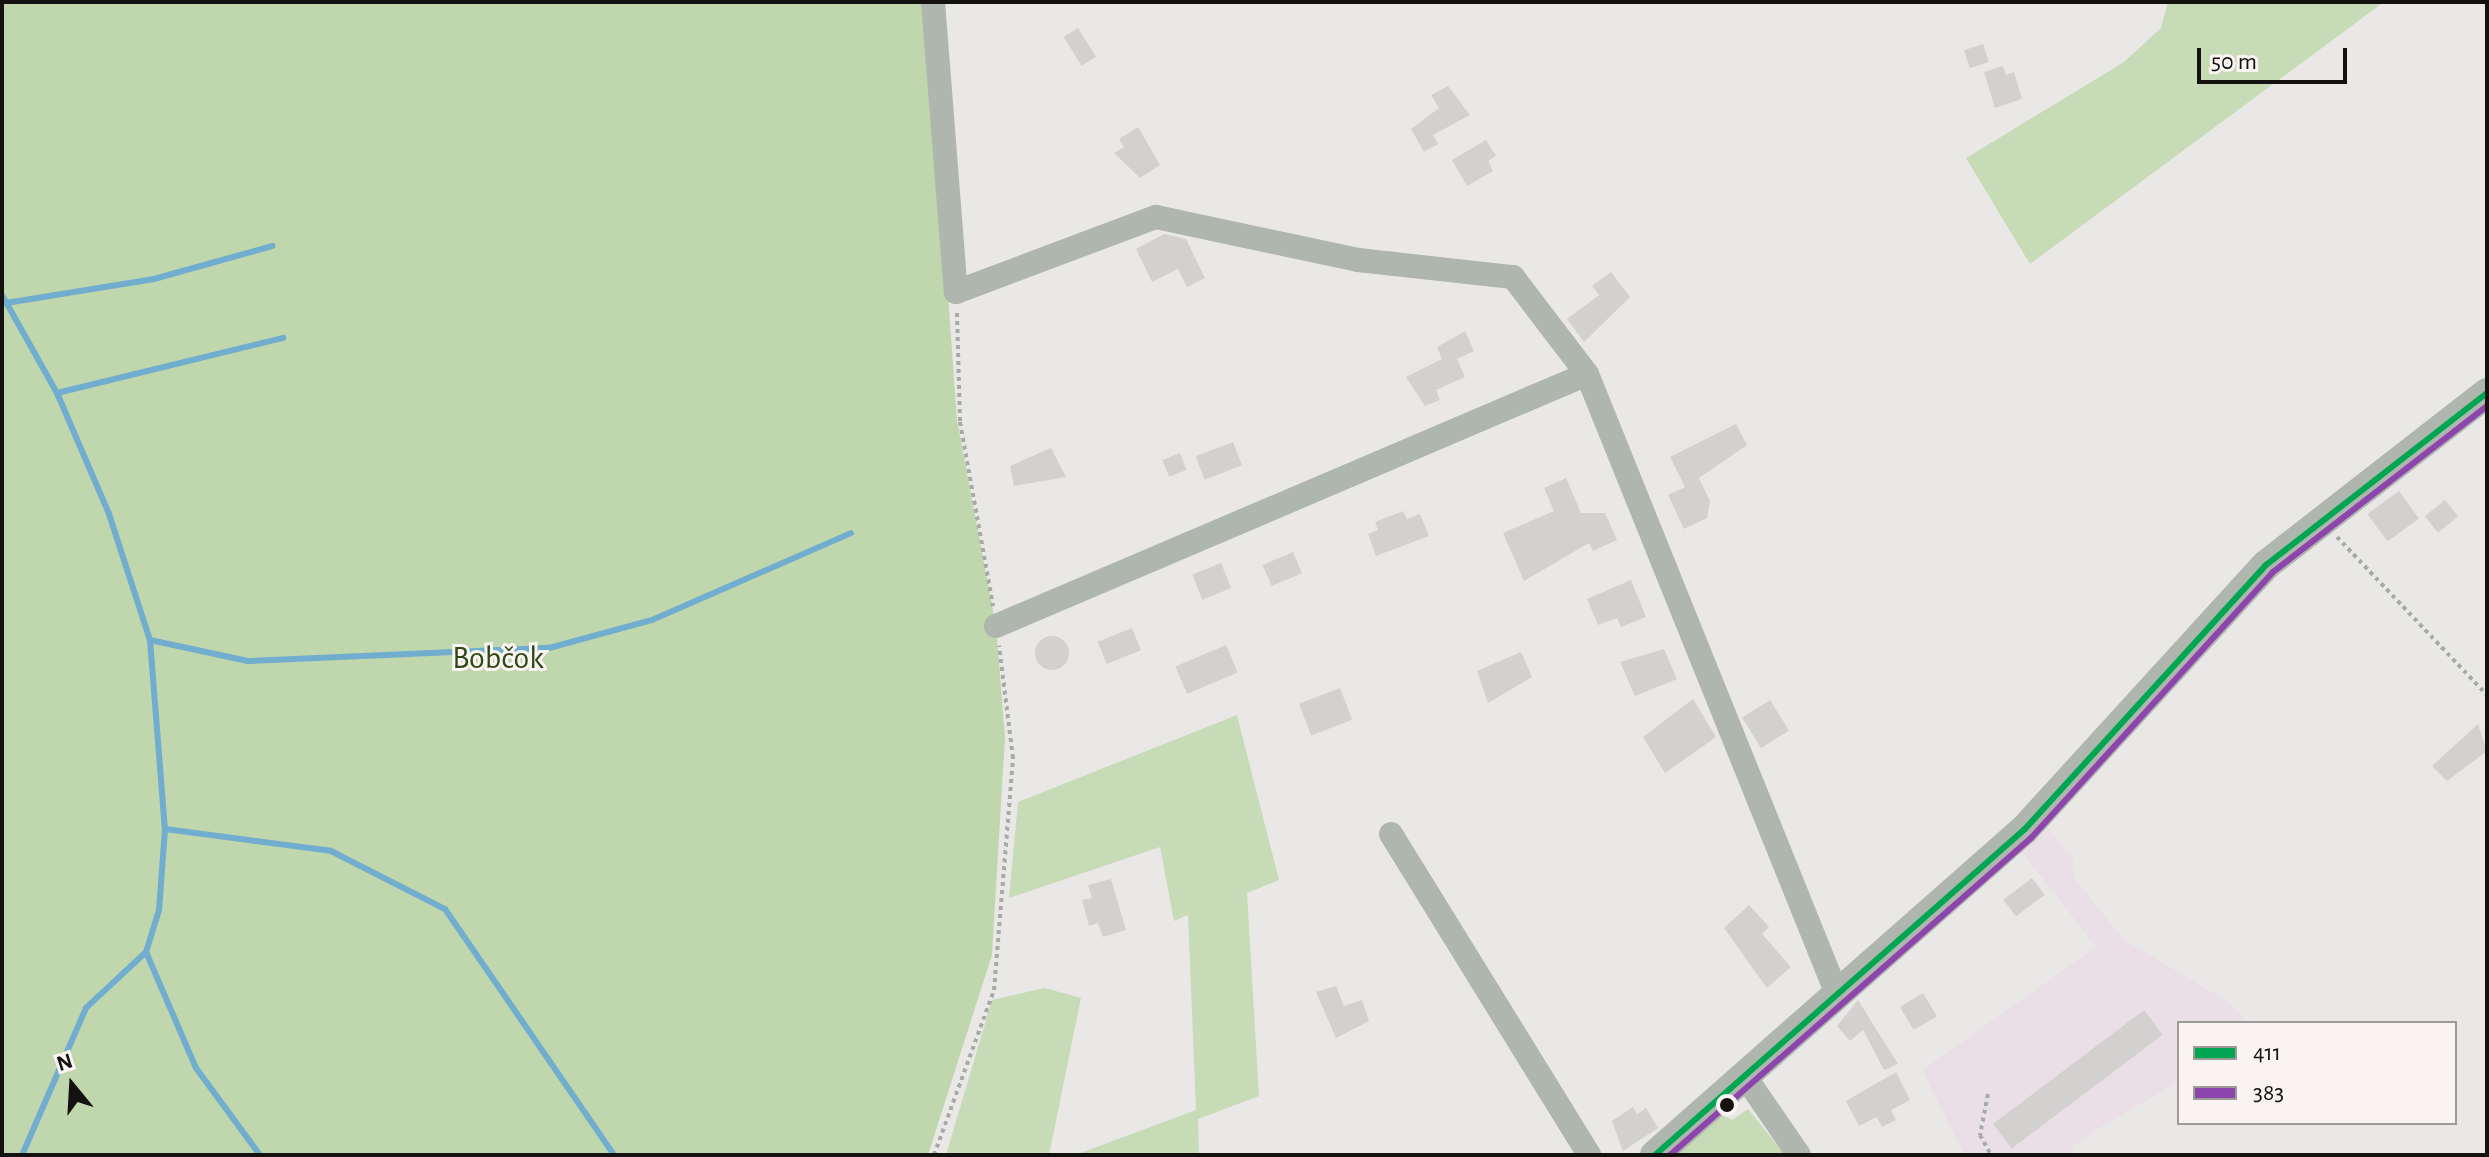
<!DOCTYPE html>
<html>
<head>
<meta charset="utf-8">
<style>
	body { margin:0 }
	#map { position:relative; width:2489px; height:1157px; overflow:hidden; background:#eae8e6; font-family:"Alegreya Sans",sans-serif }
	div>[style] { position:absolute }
	.industrial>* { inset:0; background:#ebdfe7 }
	.green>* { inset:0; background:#c7dbb7 }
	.forest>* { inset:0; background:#c0d6ad }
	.stream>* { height:6px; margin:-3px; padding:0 3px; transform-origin:3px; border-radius:3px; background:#70adce }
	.building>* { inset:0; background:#d3d1cf; transform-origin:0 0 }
	.round { border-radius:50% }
	.path>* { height:4px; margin-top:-2px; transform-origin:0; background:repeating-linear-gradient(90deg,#a6aba5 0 4px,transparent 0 8px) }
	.minor>* { height:24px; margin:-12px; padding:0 12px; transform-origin:12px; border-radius:12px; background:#aeb6ae }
	.tertiary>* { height:30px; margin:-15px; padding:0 15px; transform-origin:15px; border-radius:15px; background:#aeb6ae }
	.bus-1>* { height:6px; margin:-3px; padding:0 3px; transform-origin:3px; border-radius:3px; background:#00a651 }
	.bus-2>* { height:6px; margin:-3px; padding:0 3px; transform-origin:3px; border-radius:3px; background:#8e44ad }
	.dots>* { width:22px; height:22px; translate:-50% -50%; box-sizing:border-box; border:4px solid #f9f4f2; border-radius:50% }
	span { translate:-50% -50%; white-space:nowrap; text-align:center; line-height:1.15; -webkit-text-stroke:6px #f9f4f2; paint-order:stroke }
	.park-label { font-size:32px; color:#2d4814 }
	.frame { position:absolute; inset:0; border:4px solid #131211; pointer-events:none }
	.legend { position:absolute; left:2177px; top:1021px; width:280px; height:104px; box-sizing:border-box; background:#f9f4f2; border:2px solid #9d9a98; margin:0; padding:10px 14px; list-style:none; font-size:24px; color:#131211 }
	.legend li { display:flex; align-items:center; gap:16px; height:40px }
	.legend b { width:40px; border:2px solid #9d9a98 }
	.north { position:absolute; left:32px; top:1045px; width:80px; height:80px; -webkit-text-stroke:6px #f9f4f2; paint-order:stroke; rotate:342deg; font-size:22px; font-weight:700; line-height:32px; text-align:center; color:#131211 }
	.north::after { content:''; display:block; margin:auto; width:28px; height:36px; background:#131211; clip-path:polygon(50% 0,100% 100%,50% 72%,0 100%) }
	.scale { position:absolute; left:2197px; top:48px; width:150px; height:36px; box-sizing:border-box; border:4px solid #131211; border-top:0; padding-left:10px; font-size:24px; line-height:28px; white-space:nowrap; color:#131211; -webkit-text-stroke:6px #f9f4f2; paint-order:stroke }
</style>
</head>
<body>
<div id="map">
	<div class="industrial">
		<i style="clip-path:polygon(2048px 828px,2073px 859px,2075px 879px,2123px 939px,2227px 1001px,2249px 1023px,2179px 1023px,2179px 1081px,2093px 1132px,2072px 1148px,2075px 1155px,1964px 1155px,1922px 1070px,2096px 947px,2022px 852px)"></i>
	</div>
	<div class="green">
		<i style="clip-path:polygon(2168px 2px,2384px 2px,2030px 264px,1966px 158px,2124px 62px,2161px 28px)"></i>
		<i style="clip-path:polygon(1237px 715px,1279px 880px,1247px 893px,1259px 1096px,1198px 1119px,1199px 1155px,1075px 1155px,1196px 1110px,1188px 915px,1174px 921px,1160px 847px,1009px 898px,1018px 802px)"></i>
		<i style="clip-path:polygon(1045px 988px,1081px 998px,1049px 1155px,946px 1155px,992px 1000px)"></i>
		<i style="clip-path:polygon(1748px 1109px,1785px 1155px,1673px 1155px,1722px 1115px,1732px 1120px)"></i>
	</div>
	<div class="forest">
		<i style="clip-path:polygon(2px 2px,927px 2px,957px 420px,996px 626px,1005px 737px,992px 955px,928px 1155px,2px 1155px)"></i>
	</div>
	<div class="stream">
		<i style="left:2px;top:295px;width:112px;rotate:60.7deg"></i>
		<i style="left:57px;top:393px;width:132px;rotate:66.7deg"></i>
		<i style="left:109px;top:514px;width:133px;rotate:72deg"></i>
		<i style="left:150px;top:640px;width:190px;rotate:85.5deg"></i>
		<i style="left:165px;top:829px;width:81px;rotate:94.2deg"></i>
		<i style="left:159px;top:910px;width:44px;rotate:107.2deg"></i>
		<i style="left:146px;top:952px;width:82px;rotate:137deg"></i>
		<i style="left:86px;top:1008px;width:160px;rotate:113.5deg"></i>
		<i style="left:6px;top:303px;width:150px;rotate:-9.2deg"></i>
		<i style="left:154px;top:279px;width:123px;rotate:-15.6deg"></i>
		<i style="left:57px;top:393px;width:233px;rotate:-13.7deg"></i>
		<i style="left:150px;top:640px;width:100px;rotate:12.1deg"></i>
		<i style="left:248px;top:661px;width:301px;rotate:-2.5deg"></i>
		<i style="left:549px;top:648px;width:107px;rotate:-15.2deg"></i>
		<i style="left:652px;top:620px;width:217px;rotate:-23.6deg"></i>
		<i style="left:165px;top:829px;width:167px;rotate:7.5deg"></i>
		<i style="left:331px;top:851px;width:128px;rotate:27deg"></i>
		<i style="left:445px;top:909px;width:298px;rotate:55.5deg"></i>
		<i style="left:146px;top:952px;width:126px;rotate:66.7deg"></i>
		<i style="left:196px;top:1068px;width:108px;rotate:53.7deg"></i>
	</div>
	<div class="building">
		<i style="left:1078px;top:28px;width:34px;height:17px;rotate:58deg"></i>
		<i style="left:1983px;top:44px;width:19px;height:20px;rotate:72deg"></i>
		<i style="clip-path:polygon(2003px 66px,2006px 75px,2014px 72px,2022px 99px,1995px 108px,1984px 72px)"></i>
		<i style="clip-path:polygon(1448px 86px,1470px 115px,1433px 135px,1438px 144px,1424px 152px,1411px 129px,1439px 108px,1431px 95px)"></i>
		<i style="clip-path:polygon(1138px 127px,1160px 165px,1140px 178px,1114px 153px,1124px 147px,1119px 139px)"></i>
		<i style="clip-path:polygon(1486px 140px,1496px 156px,1488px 161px,1493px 171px,1467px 186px,1452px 160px)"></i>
		<i style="clip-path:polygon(1164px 234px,1186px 239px,1205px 278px,1187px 287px,1178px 269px,1152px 282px,1136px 249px)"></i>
		<i style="clip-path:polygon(1611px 272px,1630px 297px,1584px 342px,1567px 319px,1599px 295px,1592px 286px)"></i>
		<i style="clip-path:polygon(1465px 331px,1474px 351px,1457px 359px,1465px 377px,1436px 390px,1440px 400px,1425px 406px,1406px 377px,1442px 359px,1437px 347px)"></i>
		<i style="clip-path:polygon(1736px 424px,1747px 445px,1699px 478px,1710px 501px,1707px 518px,1684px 529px,1668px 495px,1685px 487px,1670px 457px)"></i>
		<i style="left:1233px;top:442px;width:25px;height:40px;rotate:69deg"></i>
		<i style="clip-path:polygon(1051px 448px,1066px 477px,1014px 486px,1010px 466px)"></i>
		<i style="left:1180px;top:453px;width:18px;height:19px;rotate:68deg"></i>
		<i style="clip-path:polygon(1566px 478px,1581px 513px,1605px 513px,1617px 540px,1593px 551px,1589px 543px,1524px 581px,1503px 533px,1554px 511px,1544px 488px)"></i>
		<i style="left:2399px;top:491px;width:34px;height:39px;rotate:54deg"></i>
		<i style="left:2445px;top:500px;width:21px;height:26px;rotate:51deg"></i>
		<i style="clip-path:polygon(1403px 511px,1407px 519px,1420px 514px,1429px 536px,1376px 556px,1368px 534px,1378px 530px,1375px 522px)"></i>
		<i style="left:1293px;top:552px;width:23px;height:33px;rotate:67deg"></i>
		<i style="left:1221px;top:563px;width:27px;height:31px;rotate:68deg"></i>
		<i style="clip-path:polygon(1631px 580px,1646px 617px,1621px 627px,1617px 618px,1598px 625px,1587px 599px)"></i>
		<i style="left:1132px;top:628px;width:24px;height:37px;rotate:68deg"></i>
		<i class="round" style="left:1035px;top:636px;width:34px;height:34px"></i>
		<i style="left:1226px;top:645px;width:30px;height:55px;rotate:67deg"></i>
		<i style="clip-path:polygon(1664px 649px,1677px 679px,1635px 696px,1620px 662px)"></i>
		<i style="clip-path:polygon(1521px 652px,1532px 677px,1488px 703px,1477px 671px)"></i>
		<i style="left:1340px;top:688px;width:34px;height:44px;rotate:69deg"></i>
		<i style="clip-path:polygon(1693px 699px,1716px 737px,1665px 773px,1643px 737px)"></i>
		<i style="left:1770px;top:700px;width:36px;height:33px;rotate:58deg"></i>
		<i style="clip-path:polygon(2478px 724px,2487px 751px,2447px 781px,2432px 766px)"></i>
		<i style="left:2032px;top:878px;width:21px;height:36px;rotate:53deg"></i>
		<i style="clip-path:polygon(1111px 879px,1126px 930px,1103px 937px,1098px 923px,1089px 926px,1082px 900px,1092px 898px,1088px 885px)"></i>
		<i style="clip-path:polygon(1749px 905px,1769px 927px,1762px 934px,1791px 967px,1767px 988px,1724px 928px)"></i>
		<i style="clip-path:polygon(1336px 986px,1344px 1006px,1362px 1000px,1369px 1021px,1336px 1038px,1316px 992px)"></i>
		<i style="left:1923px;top:993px;width:27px;height:27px;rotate:59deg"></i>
		<i style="clip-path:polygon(1858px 1000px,1898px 1064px,1884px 1070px,1863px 1030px,1850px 1041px,1837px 1026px)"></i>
		<i style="left:2144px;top:1010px;width:31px;height:189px;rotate:53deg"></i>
		<i style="clip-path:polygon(1896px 1072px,1910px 1100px,1891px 1110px,1896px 1120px,1882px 1127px,1877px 1117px,1859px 1126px,1846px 1101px)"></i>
		<i style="clip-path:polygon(1633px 1107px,1637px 1114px,1646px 1108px,1658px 1128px,1623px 1151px,1612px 1121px)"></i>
	</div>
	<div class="path">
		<i style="left:957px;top:313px;width:109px;rotate:88.4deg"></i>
		<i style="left:960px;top:422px;width:187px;rotate:79.8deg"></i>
		<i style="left:2337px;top:537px;width:218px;rotate:46.5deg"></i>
		<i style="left:1988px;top:1094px;width:42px;rotate:101deg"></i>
		<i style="left:1980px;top:1135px;width:23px;rotate:61deg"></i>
		<i style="left:934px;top:1155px;width:176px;rotate:-70deg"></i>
		<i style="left:994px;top:990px;width:233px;rotate:-85.3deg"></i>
		<i style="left:1013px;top:758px;width:113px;rotate:-97.1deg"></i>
	</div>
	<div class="minor">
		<i style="left:933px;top:2px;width:291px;rotate:85.5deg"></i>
		<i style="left:956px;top:292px;width:214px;rotate:-20.6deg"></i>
		<i style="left:1156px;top:217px;width:207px;rotate:12deg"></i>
		<i style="left:1358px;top:260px;width:156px;rotate:6.3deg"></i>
		<i style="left:1513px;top:277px;width:122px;rotate:52.7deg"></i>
		<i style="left:1587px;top:374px;width:669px;rotate:68.04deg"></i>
		<i style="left:996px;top:626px;width:642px;rotate:-23.09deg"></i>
		<i style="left:1391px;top:834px;width:377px;rotate:58.3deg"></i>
		<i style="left:1746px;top:1078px;width:93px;rotate:55.5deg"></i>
	</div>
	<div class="tertiary">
		<i style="left:1655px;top:1155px;width:492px;rotate:-41.4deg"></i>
		<i style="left:2024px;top:830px;width:359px;rotate:-47.6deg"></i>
		<i style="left:2266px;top:565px;width:280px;rotate:-37.9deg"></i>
	</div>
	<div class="bus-1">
		<i style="left:1655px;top:1155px;width:492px;rotate:-41.4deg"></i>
		<i style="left:2024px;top:830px;width:359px;rotate:-47.6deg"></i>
		<i style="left:2266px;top:565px;width:280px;rotate:-37.9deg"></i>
	</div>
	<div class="bus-2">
		<i style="left:1670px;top:1155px;width:480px;rotate:-41.3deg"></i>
		<i style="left:2031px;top:838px;width:360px;rotate:-47.7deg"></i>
		<i style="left:2273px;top:572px;width:271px;rotate:-37.8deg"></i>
	</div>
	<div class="dots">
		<i style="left:1727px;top:1105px;background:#131211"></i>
	</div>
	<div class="park-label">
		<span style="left:498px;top:658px">Bobčok</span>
	</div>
	<div class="frame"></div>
	<ul class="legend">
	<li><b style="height:10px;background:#00a651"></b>411</li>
	<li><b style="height:10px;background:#8e44ad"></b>383</li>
	</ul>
	<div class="north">N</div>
	<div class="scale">50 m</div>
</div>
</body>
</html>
